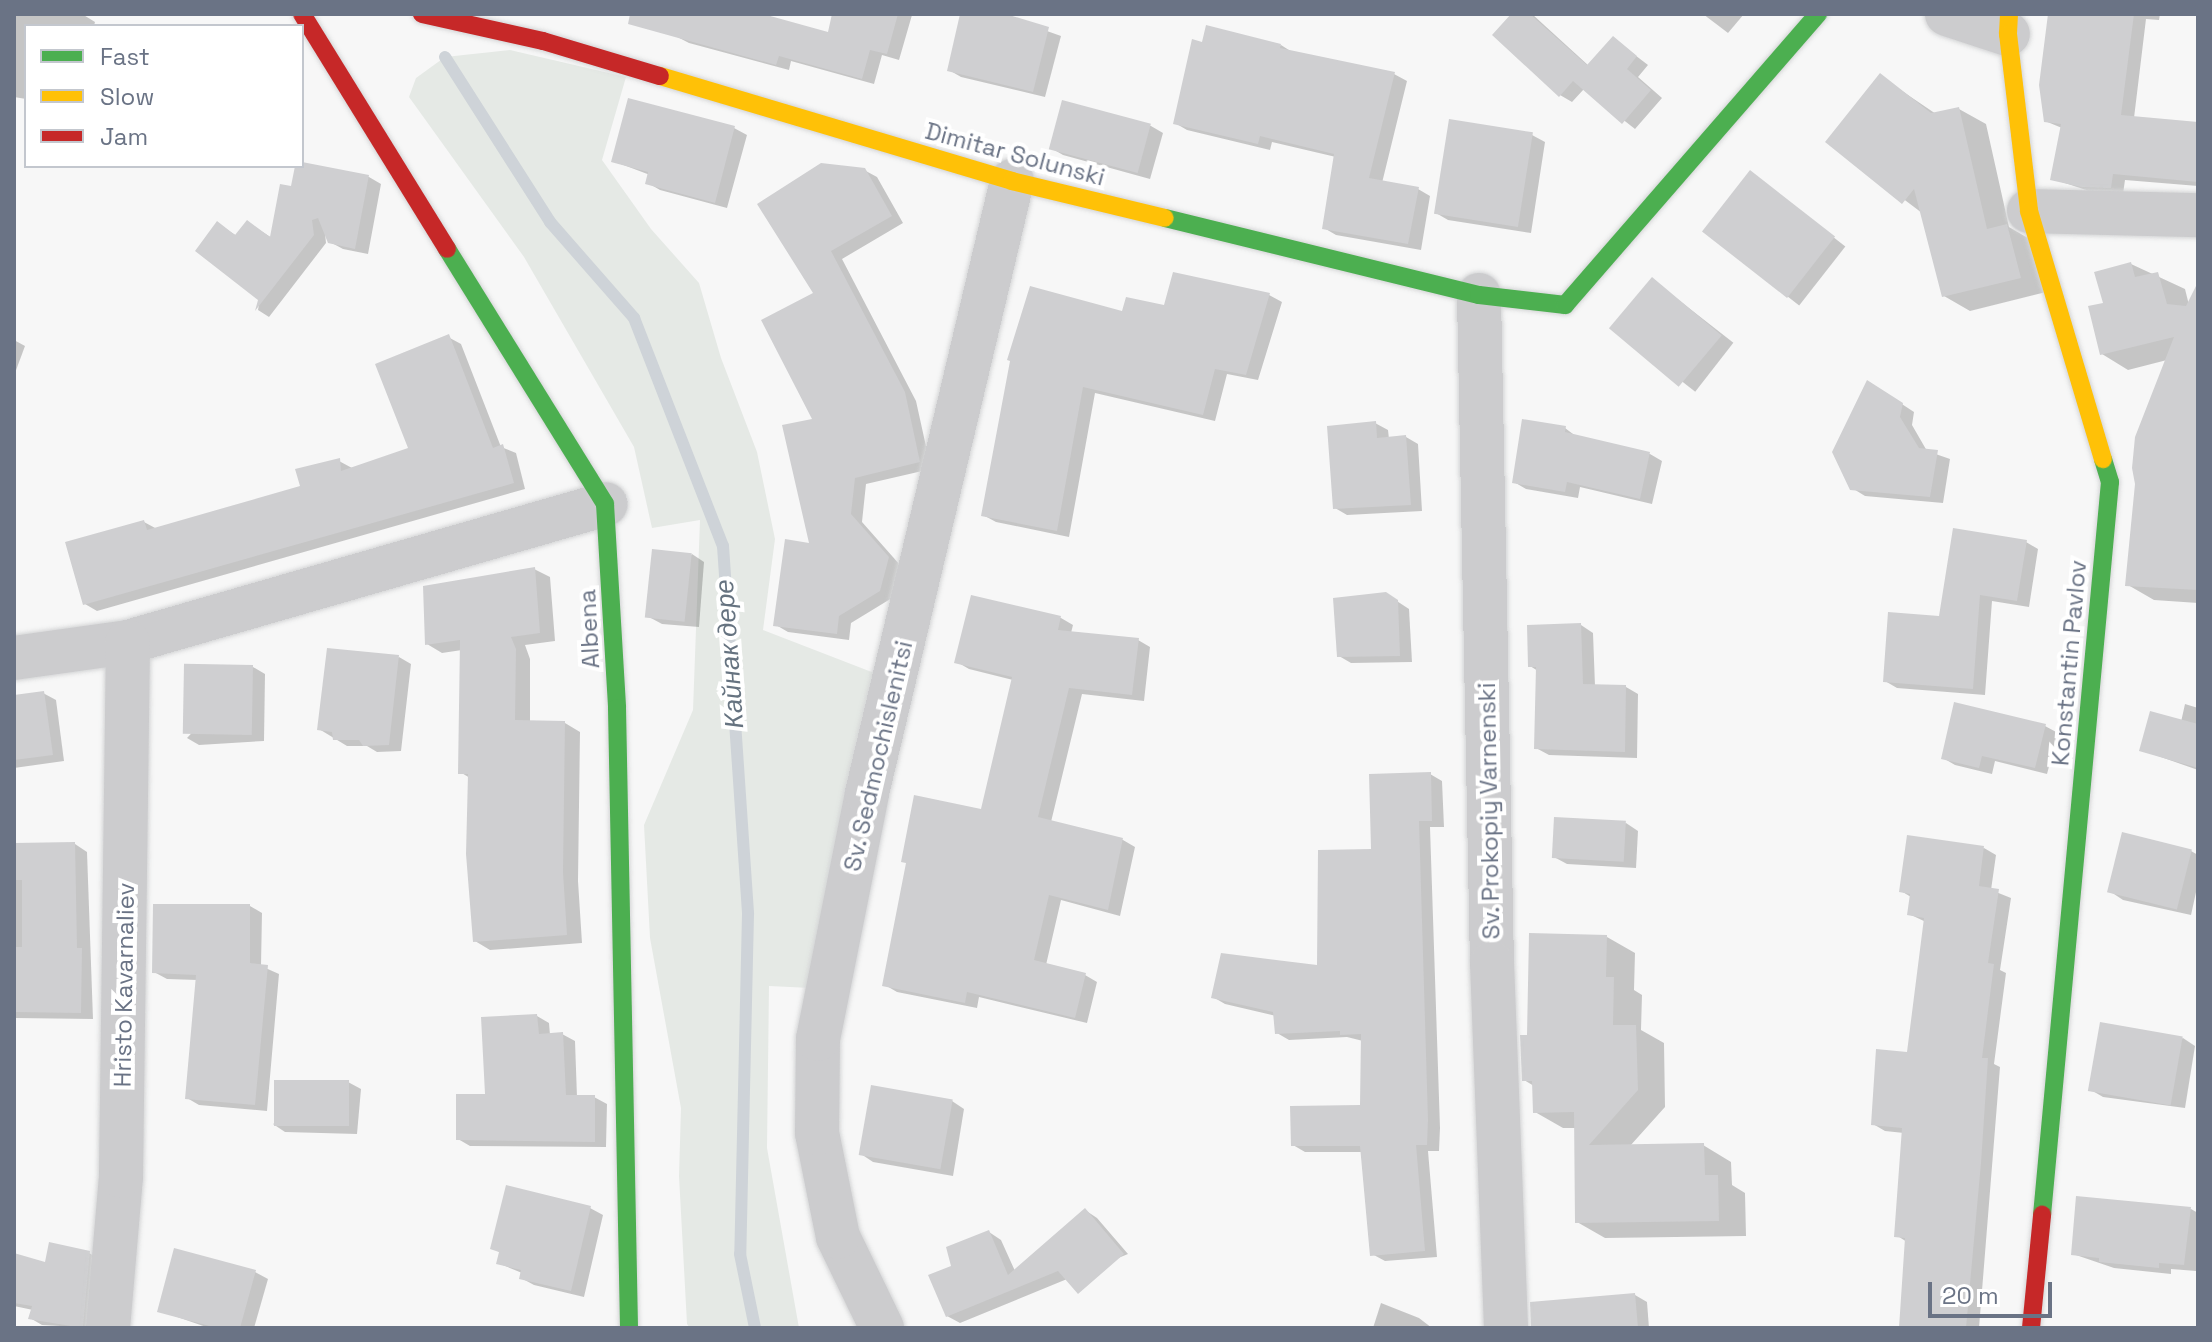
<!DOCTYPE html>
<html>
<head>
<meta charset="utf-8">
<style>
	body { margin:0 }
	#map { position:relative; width:2212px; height:1342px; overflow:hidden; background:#f7f7f7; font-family:"Space Grotesk",sans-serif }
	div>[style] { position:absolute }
	.green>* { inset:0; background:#e5e9e5 }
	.shadow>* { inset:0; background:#0003; transform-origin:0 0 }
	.stream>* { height:12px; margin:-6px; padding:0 6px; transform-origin:6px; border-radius:6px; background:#ced3d8 }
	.building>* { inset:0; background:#cfcfd1; transform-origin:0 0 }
	.roads { filter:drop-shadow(0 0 2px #d4d5d6) drop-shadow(0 0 2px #d4d5d6) }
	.street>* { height:44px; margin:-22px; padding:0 22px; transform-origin:22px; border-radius:22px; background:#ccccce }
	.fast>* { height:18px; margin:-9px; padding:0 9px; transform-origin:9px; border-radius:9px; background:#4caf50 }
	.slow>* { height:18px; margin:-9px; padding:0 9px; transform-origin:9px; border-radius:9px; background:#ffc107 }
	.jam>* { height:18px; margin:-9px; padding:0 9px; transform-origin:9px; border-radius:9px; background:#c62828 }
	span { translate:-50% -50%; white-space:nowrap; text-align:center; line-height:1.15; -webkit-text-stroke:8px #fff; paint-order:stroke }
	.street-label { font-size:24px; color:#6a7385 }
	.water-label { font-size:26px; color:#667380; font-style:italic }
	.frame { position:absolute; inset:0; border:16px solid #6a7385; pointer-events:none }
	.legend { position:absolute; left:24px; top:24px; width:280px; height:144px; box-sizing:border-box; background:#fff; border:2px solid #c3c7ce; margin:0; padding:10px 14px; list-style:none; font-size:24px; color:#6a7385 }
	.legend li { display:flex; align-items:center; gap:16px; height:40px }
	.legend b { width:40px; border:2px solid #c3c7ce }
	.scale { position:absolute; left:1928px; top:1282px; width:124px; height:36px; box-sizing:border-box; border:4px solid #6a7385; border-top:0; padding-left:10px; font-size:24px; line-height:28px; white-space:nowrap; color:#6a7385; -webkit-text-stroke:6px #fff; paint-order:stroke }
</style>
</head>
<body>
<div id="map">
	<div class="green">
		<i style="clip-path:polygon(510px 50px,626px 77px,602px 160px,651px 229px,699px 283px,721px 358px,757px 452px,775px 539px,763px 630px,882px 676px,811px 988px,769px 986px,767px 1148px,799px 1328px,690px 1328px,687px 1324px,679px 1176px,681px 1108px,650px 938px,644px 825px,693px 710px,700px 520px,652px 528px,634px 447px,524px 257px,409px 97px,416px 78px,445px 57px)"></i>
	</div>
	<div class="shadow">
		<i style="clip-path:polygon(14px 14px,82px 14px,95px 22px,94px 26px,26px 26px,26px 99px,14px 97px)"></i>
		<i style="clip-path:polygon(633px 14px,771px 14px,770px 18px,829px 34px,835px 14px,912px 15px,899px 60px,882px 55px,874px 84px,791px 61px,789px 70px,689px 43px)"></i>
		<i style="clip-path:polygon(962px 14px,999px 14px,1061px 36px,1045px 97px,961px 77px,949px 70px)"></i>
		<i style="clip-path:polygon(1513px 14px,1532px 14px,1589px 66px,1614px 39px,1648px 65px,1638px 77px,1662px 98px,1635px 129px,1584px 89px,1572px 102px,1560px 95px)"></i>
		<i style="clip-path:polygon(1703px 14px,1744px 14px,1728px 33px)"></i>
		<i style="clip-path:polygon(2073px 14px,2160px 14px,2159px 20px,2146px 19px,2134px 118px,2198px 125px,2198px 186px,2125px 180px,2123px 194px,2095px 193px,2053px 179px,2062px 128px,2045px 121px)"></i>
		<i style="clip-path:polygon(1281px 45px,1292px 52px,1394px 74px,1407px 81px,1382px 183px,1418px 189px,1430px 196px,1421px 250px,1336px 235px,1324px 228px,1336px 157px,1272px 142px,1270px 150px,1187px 130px,1175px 123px)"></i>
		<i style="clip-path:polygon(1880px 76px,1936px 114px,1959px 109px,1986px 124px,2009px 227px,2033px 241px,2046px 292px,1970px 311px,1944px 296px,1922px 213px,1828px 142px)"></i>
		<i style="clip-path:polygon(1063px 102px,1151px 126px,1163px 133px,1150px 179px,1063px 155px,1051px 148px)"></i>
		<i style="clip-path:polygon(734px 128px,747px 135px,727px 208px,660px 190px,648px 183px,650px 175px,613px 161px)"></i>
		<i style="clip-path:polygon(1532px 135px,1545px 142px,1531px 233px,1448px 220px,1436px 213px)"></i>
		<i style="clip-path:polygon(302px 164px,369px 177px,381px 184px,368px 254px,343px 249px,330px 242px,325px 233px,326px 243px,269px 317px,258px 310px,260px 299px,218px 224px,237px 236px,247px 222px,272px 238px,293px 188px,297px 166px)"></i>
		<i style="clip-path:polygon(864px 170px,877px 177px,903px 223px,842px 259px,916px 401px,931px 469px,866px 484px,862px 522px,900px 565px,892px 598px,851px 623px,849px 640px,788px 632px,776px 625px,811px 545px,816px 294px,760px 204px)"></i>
		<i style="left:1750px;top:172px;width:121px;height:75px;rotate:38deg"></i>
		<i style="clip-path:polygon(2131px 264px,2185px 289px,2190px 309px,2198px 310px,2198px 603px,2154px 600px,2128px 585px,2167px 360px,2128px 370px,2102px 354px,2105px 305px)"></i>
		<i style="left:1653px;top:280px;width:102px;height:62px;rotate:38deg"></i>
		<i style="clip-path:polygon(1269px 295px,1282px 302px,1258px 380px,1227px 374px,1215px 421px,1095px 393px,1069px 537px,996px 522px,983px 515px,1124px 314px)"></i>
		<i style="clip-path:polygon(448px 337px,461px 344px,501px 447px,516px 453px,525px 489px,97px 611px,85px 604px,144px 522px,157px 529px,302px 487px,339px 461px,352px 468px,410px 449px)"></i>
		<i style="clip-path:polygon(14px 340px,25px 346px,15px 373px,14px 372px)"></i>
		<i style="clip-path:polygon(1879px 389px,1914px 412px,1912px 425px,1927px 451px,1950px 459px,1943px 503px,1865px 496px,1852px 488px)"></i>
		<i style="clip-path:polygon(1375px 423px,1388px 430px,1389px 439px,1406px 437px,1418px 444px,1422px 511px,1347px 515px,1335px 508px)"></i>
		<i style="clip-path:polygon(1565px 428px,1577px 437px,1650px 454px,1662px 461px,1652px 504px,1580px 487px,1578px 498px,1526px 489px,1514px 482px)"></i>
		<i style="clip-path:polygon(2026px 542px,2038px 549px,2029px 607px,1992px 601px,1985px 695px,1897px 688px,1885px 681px,1941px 618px)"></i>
		<i style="clip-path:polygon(692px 554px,704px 562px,699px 627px,662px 624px,649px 617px)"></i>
		<i style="clip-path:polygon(534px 569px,550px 577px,555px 641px,525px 645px,530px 659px,530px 722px,565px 723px,580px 732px,578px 881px,582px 943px,490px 950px,475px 941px,470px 778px,460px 772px,462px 650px,442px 653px,427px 644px)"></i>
		<i style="clip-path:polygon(1386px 594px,1409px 609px,1412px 662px,1351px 663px,1339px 656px)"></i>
		<i style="clip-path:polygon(972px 597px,1061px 618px,1073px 625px,1071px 633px,1138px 640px,1150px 647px,1144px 701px,1082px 694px,1051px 822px,1123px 840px,1135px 847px,1120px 916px,1061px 900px,1046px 965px,1085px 975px,1097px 982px,1087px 1023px,979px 997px,977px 1008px,897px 992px,885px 985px,982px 811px,1013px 680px,969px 669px,957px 662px)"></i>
		<i style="clip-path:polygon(1581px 625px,1593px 633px,1595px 686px,1626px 687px,1638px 694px,1637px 758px,1549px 755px,1536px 748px,1538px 671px,1530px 666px)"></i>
		<i style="clip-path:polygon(399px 657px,411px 664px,401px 751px,377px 752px,367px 746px,347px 746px,319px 729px)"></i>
		<i style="clip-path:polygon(253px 667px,265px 674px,264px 741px,199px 745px,187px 738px)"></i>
		<i style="clip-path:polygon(43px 693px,56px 700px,64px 761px,14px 768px,14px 697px)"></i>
		<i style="clip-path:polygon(2185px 704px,2198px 708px,2198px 770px,2141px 750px,2181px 722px)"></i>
		<i style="clip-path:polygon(2045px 726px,2058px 733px,2047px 774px,1995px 761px,1992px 774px,1955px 765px,1943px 758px)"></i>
		<i style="clip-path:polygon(1430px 774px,1442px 781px,1444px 827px,1430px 827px,1440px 1128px,1439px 1151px,1428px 1151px,1437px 1257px,1385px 1261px,1372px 1254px,1363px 1152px,1305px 1152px,1293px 1145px,1362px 1107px,1363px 1041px,1347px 1037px,1289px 1040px,1277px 1033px,1276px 1016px,1225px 1004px,1213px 997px,1319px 967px,1373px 851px)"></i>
		<i style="clip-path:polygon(1626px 823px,1638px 831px,1636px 868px,1567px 864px,1554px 857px)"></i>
		<i style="clip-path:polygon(75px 844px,87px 852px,93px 1019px,14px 1018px,14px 845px)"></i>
		<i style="clip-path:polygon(1984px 848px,1996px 855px,1991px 890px,2011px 898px,2000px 970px,2006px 973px,1994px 1064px,2000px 1067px,1979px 1328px,1901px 1328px,1907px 1242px,1896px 1235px,1904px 1133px,1885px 1131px,1873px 1124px,1909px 1054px,1926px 922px,1909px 914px,1911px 897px,1901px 891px)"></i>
		<i style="clip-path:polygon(2191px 851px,2198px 855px,2198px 883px,2191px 915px,2123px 900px,2111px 892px)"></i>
		<i style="clip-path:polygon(250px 906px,262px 913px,261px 966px,279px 974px,267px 1111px,199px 1105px,187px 1098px,197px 980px,167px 979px,154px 972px)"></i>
		<i style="clip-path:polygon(1607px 937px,1635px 953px,1634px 990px,1642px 995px,1641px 1030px,1664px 1043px,1665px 1107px,1630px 1146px,1703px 1145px,1731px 1162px,1732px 1185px,1745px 1193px,1746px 1236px,1605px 1238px,1577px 1222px,1576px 1128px,1563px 1128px,1535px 1112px,1534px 1086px,1524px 1080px,1529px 1037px)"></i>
		<i style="clip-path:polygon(537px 1016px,549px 1023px,550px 1035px,562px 1034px,575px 1041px,577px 1097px,594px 1097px,607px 1104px,606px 1147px,470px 1146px,458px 1139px)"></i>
		<i style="clip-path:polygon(2183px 1038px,2195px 1046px,2185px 1108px,2103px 1097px,2091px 1090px)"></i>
		<i style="clip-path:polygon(348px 1082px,361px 1089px,357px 1134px,285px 1132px,273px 1124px)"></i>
		<i style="clip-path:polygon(952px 1101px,964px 1109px,953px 1176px,873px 1162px,861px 1154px)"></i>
		<i style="clip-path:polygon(590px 1208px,603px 1215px,584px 1297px,534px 1285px,521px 1278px,522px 1273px,498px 1263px,501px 1253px,492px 1248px)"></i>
		<i style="clip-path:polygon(2191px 1209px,2198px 1213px,2196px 1271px,2171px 1269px,2171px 1274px,2114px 1268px,2073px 1254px)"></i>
		<i style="clip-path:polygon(1085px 1210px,1097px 1218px,1128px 1254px,960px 1323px,947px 1316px,954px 1267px,989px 1232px,1001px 1240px,1015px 1271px)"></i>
		<i style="clip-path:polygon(89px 1253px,101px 1260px,96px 1328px,42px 1325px,30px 1318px,33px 1310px,14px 1306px,14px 1255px,47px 1264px)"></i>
		<i style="clip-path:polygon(255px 1272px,268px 1279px,254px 1328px,209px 1328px,160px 1311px)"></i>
		<i style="clip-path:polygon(1635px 1295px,1647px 1302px,1649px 1328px,1560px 1328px)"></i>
		<i style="clip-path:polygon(1381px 1303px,1419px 1318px,1432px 1328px,1373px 1328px)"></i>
	</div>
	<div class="stream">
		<i style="left:445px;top:57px;width:196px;rotate:57.5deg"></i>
		<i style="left:550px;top:222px;width:128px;rotate:48.8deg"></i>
		<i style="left:634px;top:318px;width:245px;rotate:68.7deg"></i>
		<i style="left:723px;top:546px;width:369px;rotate:86.1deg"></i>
		<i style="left:748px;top:914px;width:340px;rotate:91.3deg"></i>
		<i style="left:740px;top:1254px;width:76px;rotate:78.5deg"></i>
	</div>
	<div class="building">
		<i style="clip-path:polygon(630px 14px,763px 14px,828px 32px,832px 14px,898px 14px,887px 54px,870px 50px,862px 79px,779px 56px,776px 65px,628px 24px)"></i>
		<i style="clip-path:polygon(960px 14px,1006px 14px,1049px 27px,1033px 92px,947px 71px)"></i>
		<i style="clip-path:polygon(1511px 14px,1530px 14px,1587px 65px,1613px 36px,1637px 56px,1627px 69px,1651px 90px,1622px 124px,1573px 81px,1559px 97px,1492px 35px)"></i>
		<i style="clip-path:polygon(2048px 14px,2134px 14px,2121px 115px,2198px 122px,2198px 182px,2113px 174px,2111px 188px,2081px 187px,2050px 180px,2061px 124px,2044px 122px,2039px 85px)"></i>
		<i style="clip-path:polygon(1206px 25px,1281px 44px,1280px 48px,1395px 72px,1369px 178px,1419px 187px,1408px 244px,1322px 229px,1334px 154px,1260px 136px,1258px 144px,1173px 124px,1192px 39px,1202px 42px)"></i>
		<i style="clip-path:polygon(1880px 73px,1931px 113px,1959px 107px,1987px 229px,2007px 224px,2021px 278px,1942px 297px,1914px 189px,1902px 204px,1825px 142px)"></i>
		<i style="clip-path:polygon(628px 98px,735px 126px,715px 203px,645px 184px,648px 172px,611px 162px)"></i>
		<i style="left:1062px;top:100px;width:92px;height:51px;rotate:15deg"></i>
		<i style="left:1449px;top:119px;width:85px;height:96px;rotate:9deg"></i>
		<i style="clip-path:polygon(302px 162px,369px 175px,355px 249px,328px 243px,318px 218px,312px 220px,314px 235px,255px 311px,258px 300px,195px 251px,217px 221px,235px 235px,247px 220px,270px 237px,280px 184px,291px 186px,295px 166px,302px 166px)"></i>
		<i style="clip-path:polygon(821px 163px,865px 168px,892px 216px,831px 251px,905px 392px,920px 462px,855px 478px,851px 514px,889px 557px,880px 591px,839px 616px,837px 634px,773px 626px,785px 539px,809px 543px,782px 425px,812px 419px,761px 320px,813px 293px,757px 204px)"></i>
		<i style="left:1750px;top:170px;width:108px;height:78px;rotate:38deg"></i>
		<i style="clip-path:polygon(2131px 262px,2135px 277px,2158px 272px,2167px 304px,2186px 306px,2198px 282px,2198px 590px,2125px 586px,2135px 484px,2132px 468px,2135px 437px,2174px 337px,2100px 355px,2088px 306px,2103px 303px,2094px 272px)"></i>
		<i style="clip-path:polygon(1173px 272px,1270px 293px,1246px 375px,1215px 369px,1203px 415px,1083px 387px,1057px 531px,981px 516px,1010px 361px,1007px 360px,1030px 286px,1122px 311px,1126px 297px,1164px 305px)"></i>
		<i style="left:1652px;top:277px;width:91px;height:67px;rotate:40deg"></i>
		<i style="clip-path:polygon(449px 334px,493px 448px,503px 444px,514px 483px,83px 605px,65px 542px,144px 520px,147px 530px,300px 486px,295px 469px,340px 458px,341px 471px,408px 448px,375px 364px)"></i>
		<i style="clip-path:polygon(1867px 380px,1903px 403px,1900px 417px,1919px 448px,1938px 450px,1930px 497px,1850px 490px,1832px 452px)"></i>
		<i style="clip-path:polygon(1522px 419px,1566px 426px,1565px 432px,1650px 452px,1640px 499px,1567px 482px,1565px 492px,1512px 483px)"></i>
		<i style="clip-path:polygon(1376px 421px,1377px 438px,1406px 435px,1411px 505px,1333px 509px,1327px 426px)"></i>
		<i style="clip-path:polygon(1953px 528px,2027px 540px,2017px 601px,1980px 595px,1973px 689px,1883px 682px,1888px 612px,1939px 616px)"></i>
		<i style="left:652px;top:549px;width:40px;height:69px;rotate:6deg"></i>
		<i style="clip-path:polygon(535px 567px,540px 633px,511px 637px,516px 649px,515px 720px,565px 721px,563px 872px,567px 935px,473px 942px,466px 854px,468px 774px,458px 774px,460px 640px,425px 645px,423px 586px)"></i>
		<i style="clip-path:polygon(1386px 592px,1398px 600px,1400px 656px,1337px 657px,1333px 598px)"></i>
		<i style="clip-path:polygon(971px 595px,1061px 616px,1058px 630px,1139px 638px,1132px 695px,1069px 688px,1038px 817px,1123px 838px,1108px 910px,1049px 895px,1034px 960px,1086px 973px,1075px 1018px,967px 992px,965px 1003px,882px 986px,906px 863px,901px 862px,914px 795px,981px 809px,1012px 677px,954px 663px)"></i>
		<i style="clip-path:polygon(1581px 623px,1583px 684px,1626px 685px,1625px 752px,1534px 749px,1536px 667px,1528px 667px,1527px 625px)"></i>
		<i style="clip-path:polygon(327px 648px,399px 655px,389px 745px,363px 746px,359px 740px,333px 740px,332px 732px,317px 730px)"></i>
		<i style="left:253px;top:665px;width:70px;height:69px;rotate:91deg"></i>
		<i style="clip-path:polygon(44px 691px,53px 755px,14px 760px,14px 695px)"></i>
		<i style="clip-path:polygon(1954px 702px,2046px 724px,2035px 768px,1982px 756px,1979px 768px,1941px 759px)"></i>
		<i style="clip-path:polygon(2150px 711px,2198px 724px,2198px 768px,2139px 751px)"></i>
		<i style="clip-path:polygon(1431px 772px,1432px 821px,1419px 821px,1428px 1120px,1427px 1145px,1416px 1145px,1425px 1251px,1370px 1256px,1360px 1146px,1291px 1146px,1290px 1106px,1360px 1105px,1361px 1034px,1340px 1035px,1340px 1031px,1275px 1034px,1273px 1012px,1211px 998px,1221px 953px,1317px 965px,1318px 850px,1371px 849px,1369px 774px)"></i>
		<i style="left:1554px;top:817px;width:72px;height:41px;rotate:3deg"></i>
		<i style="left:2122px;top:832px;width:72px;height:62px;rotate:14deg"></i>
		<i style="clip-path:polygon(1907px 835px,1984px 846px,1979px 886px,1999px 889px,1988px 963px,1994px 964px,1982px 1058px,1988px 1058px,1981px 1163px,1966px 1328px,1899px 1328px,1905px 1238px,1894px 1237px,1902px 1128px,1871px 1125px,1876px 1049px,1907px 1052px,1924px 918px,1907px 915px,1910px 894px,1899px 892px)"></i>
		<i style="clip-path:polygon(75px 842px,77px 948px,82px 948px,81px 1013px,14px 1012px,14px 947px,22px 947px,22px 880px,14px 880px,14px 843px)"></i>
		<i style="clip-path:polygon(153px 904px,250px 904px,250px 963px,268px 965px,255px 1105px,185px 1099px,196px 975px,152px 973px)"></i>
		<i style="clip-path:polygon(1529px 933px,1607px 935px,1606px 977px,1614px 977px,1613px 1025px,1636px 1025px,1638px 1090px,1589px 1145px,1704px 1143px,1705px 1175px,1718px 1175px,1719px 1221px,1575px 1223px,1574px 1112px,1533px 1113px,1532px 1081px,1522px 1081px,1520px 1035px,1527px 1035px)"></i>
		<i style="clip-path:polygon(537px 1014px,539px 1034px,563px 1032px,566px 1095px,595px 1095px,595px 1142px,456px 1140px,456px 1094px,485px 1094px,481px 1017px)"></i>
		<i style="left:2100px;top:1022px;width:84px;height:70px;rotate:10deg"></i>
		<i style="left:274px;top:1080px;width:75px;height:46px"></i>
		<i style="left:871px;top:1085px;width:83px;height:71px;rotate:10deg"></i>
		<i style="clip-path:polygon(506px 1185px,591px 1206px,571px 1291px,519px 1279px,521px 1270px,496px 1264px,499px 1252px,490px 1249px)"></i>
		<i style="clip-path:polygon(2076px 1196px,2191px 1207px,2184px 1265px,2159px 1263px,2159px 1268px,2099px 1262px,2099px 1258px,2071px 1255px)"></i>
		<i style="clip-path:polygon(1085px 1208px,1124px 1254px,1078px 1294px,1058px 1271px,946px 1317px,928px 1275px,951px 1266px,946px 1247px,989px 1230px,1008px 1275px)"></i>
		<i style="clip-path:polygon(49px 1242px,90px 1251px,83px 1328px,28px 1319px,32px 1306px,14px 1303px,14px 1253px,45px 1262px)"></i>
		<i style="clip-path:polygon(174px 1248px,256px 1270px,240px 1328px,217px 1328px,157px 1312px)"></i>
		<i style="clip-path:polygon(1635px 1293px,1638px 1328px,1531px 1328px,1530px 1302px)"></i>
	</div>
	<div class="roads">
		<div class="street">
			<i style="left:1947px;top:14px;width:64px;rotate:18.2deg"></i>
			<i style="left:2029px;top:211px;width:169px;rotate:1.4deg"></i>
			<i style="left:1479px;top:295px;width:668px;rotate:88.89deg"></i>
			<i style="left:1492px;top:963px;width:365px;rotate:87.8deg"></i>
			<i style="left:14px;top:658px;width:115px;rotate:-8deg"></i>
			<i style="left:128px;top:642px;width:497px;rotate:-16.1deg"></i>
			<i style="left:108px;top:1328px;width:153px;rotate:-85.1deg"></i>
			<i style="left:121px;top:1176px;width:534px;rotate:-89.25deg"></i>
			<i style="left:882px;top:1328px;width:101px;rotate:-115.8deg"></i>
			<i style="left:838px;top:1237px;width:106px;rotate:-101.4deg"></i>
			<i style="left:817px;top:1133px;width:94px;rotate:-89.4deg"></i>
			<i style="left:818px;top:1039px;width:251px;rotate:-78.7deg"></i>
			<i style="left:867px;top:793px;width:629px;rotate:-76.67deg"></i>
		</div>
		<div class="fast">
			<i style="left:1165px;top:218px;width:323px;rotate:13.8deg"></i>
			<i style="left:1479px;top:295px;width:87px;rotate:6.6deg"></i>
			<i style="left:1565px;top:305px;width:386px;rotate:-49deg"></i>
			<i style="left:447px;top:249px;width:300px;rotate:58.2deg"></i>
			<i style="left:605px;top:504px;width:204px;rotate:86.6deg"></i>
			<i style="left:617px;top:708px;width:620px;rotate:88.89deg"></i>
			<i style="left:2042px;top:1215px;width:736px;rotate:-84.7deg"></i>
			<i style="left:2110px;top:482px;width:24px;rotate:-107deg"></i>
		</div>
		<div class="slow">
			<i style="left:2009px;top:14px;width:20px;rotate:93deg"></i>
			<i style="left:2008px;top:34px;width:178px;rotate:83.2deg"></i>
			<i style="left:2029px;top:211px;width:259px;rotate:73.4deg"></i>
			<i style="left:660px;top:76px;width:367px;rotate:16.6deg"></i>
			<i style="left:1012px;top:181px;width:157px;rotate:13.6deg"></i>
		</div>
		<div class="jam">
			<i style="left:302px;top:14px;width:276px;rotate:58.3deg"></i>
			<i style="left:422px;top:14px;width:124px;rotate:12.6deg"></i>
			<i style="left:543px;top:41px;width:122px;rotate:16.7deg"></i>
			<i style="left:2031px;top:1328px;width:114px;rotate:-84.4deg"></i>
		</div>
	</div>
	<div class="street-label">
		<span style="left:1015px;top:154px;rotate:15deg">Dimitar Solunski</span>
		<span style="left:589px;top:629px;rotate:-93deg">Albena</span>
		<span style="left:2069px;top:663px;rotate:-85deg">Konstantin Pavlov</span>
		<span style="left:878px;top:756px;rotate:-77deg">Sv. Sedmochislenitsi</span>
		<span style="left:1489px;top:811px;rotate:-91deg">Sv. Prokopiy Varnenski</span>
		<span style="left:124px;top:985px;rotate:-89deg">Hristo Kavarnaliev</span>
	</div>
	<div class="water-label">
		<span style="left:730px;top:654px;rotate:-94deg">Кайнак дере</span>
	</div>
	<div class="frame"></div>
	<ul class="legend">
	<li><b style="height:10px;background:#4caf50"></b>Fast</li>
	<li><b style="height:10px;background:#ffc107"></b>Slow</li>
	<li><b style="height:10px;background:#c62828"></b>Jam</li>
	</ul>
	<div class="scale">20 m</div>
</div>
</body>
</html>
